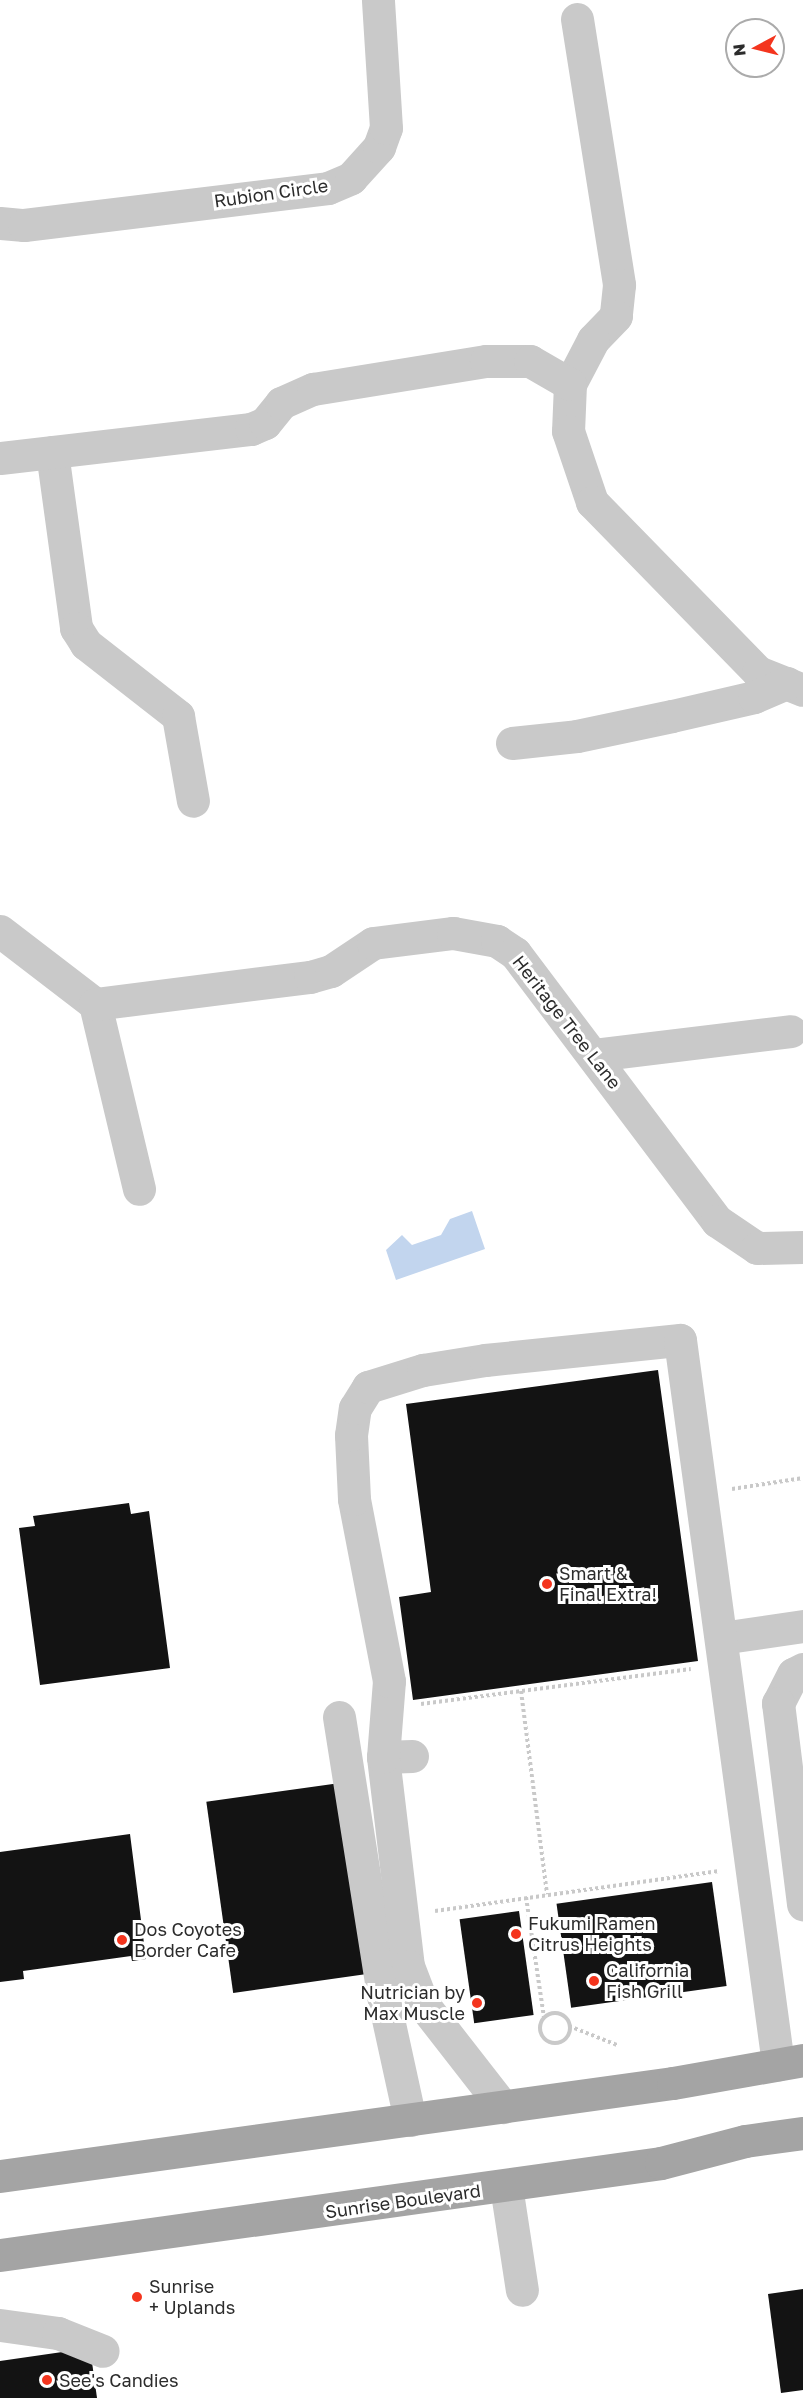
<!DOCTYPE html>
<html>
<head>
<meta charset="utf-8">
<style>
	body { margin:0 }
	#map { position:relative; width:803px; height:2398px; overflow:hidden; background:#fff; font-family:"Golos Text",sans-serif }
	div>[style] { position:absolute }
	.water>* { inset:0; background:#c2d5ee }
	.building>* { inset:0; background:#131313; transform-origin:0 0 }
	.path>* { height:4px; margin-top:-2px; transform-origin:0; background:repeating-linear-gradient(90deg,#c9c9c9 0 3px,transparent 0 6px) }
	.path>.ring { margin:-2px; padding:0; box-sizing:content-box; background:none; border:4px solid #c9c9c9; border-radius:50% }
	.minor>* { height:33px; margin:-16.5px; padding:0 16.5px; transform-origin:16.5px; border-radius:16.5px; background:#c9c9c9 }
	.major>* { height:33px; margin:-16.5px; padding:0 16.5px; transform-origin:16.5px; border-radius:16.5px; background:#a4a4a4 }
	.dots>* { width:16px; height:16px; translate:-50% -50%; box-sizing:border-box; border:3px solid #fff; border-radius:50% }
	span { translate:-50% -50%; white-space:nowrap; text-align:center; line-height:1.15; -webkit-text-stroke:6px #fff; paint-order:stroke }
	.street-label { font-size:18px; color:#2c2c2c }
	.poi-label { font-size:18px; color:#2c2c2c }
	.left { translate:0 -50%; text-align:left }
	.right { translate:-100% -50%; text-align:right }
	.north { position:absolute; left:725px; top:18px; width:60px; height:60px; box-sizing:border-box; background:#fff; border:2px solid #ababab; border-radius:50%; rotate:263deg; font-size:16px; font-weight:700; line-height:24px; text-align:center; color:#2c2c2c }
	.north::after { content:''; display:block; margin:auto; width:21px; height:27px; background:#f4351e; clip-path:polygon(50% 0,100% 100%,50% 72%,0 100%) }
</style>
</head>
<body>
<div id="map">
	<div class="water">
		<i style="clip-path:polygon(472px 1211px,485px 1249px,396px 1280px,386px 1250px,402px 1235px,412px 1245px,441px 1235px,450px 1219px)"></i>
	</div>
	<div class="building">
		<i style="clip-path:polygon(658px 1370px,698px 1661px,413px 1700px,399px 1597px,431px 1592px,406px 1404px)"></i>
		<i style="clip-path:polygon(129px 1503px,131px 1514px,149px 1511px,170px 1668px,40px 1685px,19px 1528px,35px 1526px,33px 1516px)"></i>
		<i style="left:340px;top:1783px;width:193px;height:135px;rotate:82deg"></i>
		<i style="clip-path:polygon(130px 1834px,146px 1959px,132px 1961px,131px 1956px,23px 1971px,24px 1979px,0 1982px,0 1852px)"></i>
		<i style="left:712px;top:1882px;width:105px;height:157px;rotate:82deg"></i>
		<i style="left:519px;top:1911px;width:105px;height:60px;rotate:82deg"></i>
		<i style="clip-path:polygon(803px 2289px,803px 2390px,781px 2393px,768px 2294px)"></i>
		<i style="clip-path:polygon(90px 2348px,97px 2398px,0 2398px,0 2361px)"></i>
	</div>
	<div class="path">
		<i style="left:732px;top:1489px;width:72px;rotate:-8.8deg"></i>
		<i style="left:521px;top:1691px;width:205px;rotate:82.7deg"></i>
		<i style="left:421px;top:1704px;width:272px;rotate:-7.4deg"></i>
		<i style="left:526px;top:1897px;width:122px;rotate:81.5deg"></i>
		<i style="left:435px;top:1911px;width:287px;rotate:-8deg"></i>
		<i class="ring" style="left:540px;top:2013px;width:26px;height:26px"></i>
		<i style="left:569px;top:2026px;width:52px;rotate:21.6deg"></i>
	</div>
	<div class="minor">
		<i style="left:577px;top:19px;width:269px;rotate:81deg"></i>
		<i style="left:619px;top:285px;width:31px;rotate:96deg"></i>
		<i style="left:616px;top:316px;width:33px;rotate:134deg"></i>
		<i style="left:593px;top:340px;width:50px;rotate:117.6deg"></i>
		<i style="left:570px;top:384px;width:47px;rotate:92.4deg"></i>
		<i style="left:568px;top:431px;width:75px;rotate:71.3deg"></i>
		<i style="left:592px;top:502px;width:238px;rotate:45.7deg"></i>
		<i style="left:758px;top:672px;width:48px;rotate:21.8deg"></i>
		<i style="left:0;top:223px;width:24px;rotate:5deg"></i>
		<i style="left:24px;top:225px;width:306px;rotate:-6.9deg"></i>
		<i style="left:328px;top:188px;width:25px;rotate:-23deg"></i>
		<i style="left:351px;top:178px;width:42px;rotate:-47.9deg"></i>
		<i style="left:379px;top:147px;width:20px;rotate:-70deg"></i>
		<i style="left:386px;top:128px;width:128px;rotate:-93.6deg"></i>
		<i style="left:52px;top:452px;width:178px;rotate:82.2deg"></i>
		<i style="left:76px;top:628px;width:19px;rotate:58deg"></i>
		<i style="left:86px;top:644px;width:117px;rotate:38deg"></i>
		<i style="left:178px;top:716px;width:86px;rotate:80deg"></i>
		<i style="left:0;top:458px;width:253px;rotate:-6.6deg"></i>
		<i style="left:251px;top:429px;width:15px;rotate:-23deg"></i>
		<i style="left:265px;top:423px;width:26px;rotate:-51deg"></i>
		<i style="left:281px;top:403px;width:35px;rotate:-24deg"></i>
		<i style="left:313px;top:389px;width:175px;rotate:-9.2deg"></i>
		<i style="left:486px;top:361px;width:44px"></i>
		<i style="left:530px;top:361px;width:46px;rotate:29.9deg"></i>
		<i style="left:512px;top:743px;width:65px;rotate:-6.1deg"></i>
		<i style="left:577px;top:736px;width:97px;rotate:-11.9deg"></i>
		<i style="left:672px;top:716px;width:84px;rotate:-13deg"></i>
		<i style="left:754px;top:697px;width:36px;rotate:-23deg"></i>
		<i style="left:0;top:931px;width:120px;rotate:37.5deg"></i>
		<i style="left:95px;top:1004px;width:190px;rotate:76.6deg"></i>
		<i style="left:95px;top:1004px;width:217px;rotate:-7.2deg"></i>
		<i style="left:310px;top:977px;width:22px;rotate:-16deg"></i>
		<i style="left:331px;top:971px;width:50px;rotate:-33.7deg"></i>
		<i style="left:373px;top:943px;width:81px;rotate:-7.1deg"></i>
		<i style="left:453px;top:933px;width:45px;rotate:10.3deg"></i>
		<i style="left:497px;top:941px;width:22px;rotate:34deg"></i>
		<i style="left:515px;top:953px;width:336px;rotate:53deg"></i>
		<i style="left:717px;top:1221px;width:48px;rotate:34deg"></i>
		<i style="left:757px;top:1248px;width:46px;rotate:-1.2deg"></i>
		<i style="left:594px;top:1055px;width:198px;rotate:-6.9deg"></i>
		<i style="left:721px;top:1638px;width:83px;rotate:-8.3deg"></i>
		<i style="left:803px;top:1669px;width:11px;rotate:153deg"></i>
		<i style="left:793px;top:1674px;width:33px;rotate:117deg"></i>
		<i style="left:778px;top:1703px;width:203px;rotate:82.9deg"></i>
		<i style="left:339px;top:1717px;width:282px;rotate:81deg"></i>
		<i style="left:383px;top:1996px;width:127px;rotate:77.7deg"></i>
		<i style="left:412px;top:1756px;width:29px;rotate:178deg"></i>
		<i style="left:383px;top:1757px;width:210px;rotate:83.2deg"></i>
		<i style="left:408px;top:1966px;width:40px;rotate:69deg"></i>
		<i style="left:422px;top:2003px;width:132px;rotate:52.1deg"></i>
		<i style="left:383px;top:1757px;width:76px;rotate:-85.5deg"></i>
		<i style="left:389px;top:1681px;width:185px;rotate:-100.9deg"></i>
		<i style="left:354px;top:1499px;width:64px;rotate:-92.7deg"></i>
		<i style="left:351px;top:1435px;width:27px;rotate:-82deg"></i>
		<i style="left:355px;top:1408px;width:25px;rotate:-58deg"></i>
		<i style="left:368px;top:1387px;width:58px;rotate:-17.2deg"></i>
		<i style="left:423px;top:1370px;width:63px;rotate:-9.2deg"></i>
		<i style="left:485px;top:1360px;width:196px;rotate:-5.9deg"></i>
		<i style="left:680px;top:1340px;width:731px;rotate:82.29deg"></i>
		<i style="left:506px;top:2186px;width:105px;rotate:81.3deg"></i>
		<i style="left:0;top:2325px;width:59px;rotate:7.9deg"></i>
		<i style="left:58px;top:2333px;width:48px;rotate:21.8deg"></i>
	</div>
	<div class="major">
		<i style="left:0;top:2176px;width:679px;rotate:-7.87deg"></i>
		<i style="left:673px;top:2083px;width:132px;rotate:-10deg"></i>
		<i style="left:0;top:2255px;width:667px;rotate:-7.92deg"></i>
		<i style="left:661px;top:2163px;width:87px;rotate:-14.7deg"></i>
		<i style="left:745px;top:2141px;width:59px;rotate:-7.9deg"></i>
	</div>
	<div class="dots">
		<i style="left:547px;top:1584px;background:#f4351e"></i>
		<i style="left:516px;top:1934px;background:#f4351e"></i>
		<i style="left:122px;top:1940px;background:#f4351e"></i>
		<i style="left:594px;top:1981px;background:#f4351e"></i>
		<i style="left:477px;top:2003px;background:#f4351e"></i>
		<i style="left:137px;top:2297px;background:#f4351e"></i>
		<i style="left:47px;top:2380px;background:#f4351e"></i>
	</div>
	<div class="street-label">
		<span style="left:271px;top:193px;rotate:-8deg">Rubion Circle</span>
		<span style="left:567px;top:1022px;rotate:52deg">Heritage Tree Lane</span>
		<span style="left:403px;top:2201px;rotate:-8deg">Sunrise Boulevard</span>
	</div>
	<div class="poi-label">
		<span class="left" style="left:559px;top:1584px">Smart &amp;<br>Final Extra!</span>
		<span class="left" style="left:528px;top:1934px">Fukumi Ramen<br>Citrus Heights</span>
		<span class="left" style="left:134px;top:1940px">Dos Coyotes<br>Border Cafe</span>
		<span class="left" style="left:606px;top:1981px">California<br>Fish Grill</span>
		<span class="right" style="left:465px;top:2003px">Nutrician by<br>Max Muscle</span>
		<span class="left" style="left:149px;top:2297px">Sunrise<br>+ Uplands</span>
		<span class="left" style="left:59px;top:2380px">See's Candies</span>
	</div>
	<div class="north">N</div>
</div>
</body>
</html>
